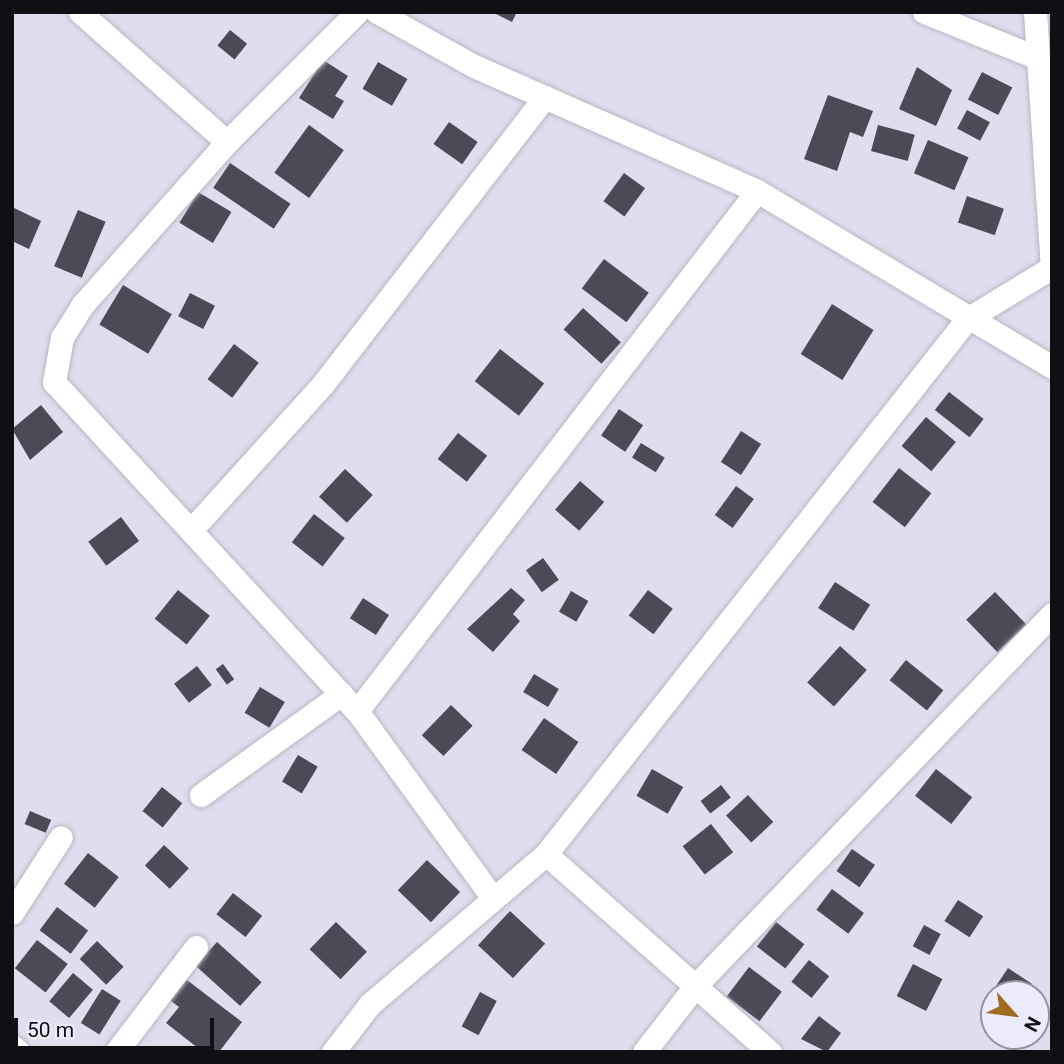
<!DOCTYPE html>
<html>
<head>
<meta charset="utf-8">
<style>
	body { margin:0 }
	#map { position:relative; width:1064px; height:1064px; overflow:hidden; background:#dedeee; font-family:Roboto,sans-serif }
	div>[style] { position:absolute }
	.building>* { inset:0; background:#4b4a57; transform-origin:0 0 }
	.roads { filter:drop-shadow(0 0 2px #b8b7c6) drop-shadow(0 0 2px #b8b7c6) }
	.street>* { height:23px; margin:-11.5px; padding:0 11.5px; transform-origin:11.5px; border-radius:11.5px; background:#fff }
	span { translate:-50% -50%; white-space:nowrap; text-align:center; line-height:1.15; -webkit-text-stroke:7px #ebebfb; paint-order:stroke }
	.frame { position:absolute; inset:0; border:14px solid #0f0f14; pointer-events:none }
	.north { position:absolute; left:980px; top:980px; width:70px; height:70px; box-sizing:border-box; background:#ebebfb; border:2px solid #93939f; border-radius:50%; rotate:118deg; font-size:19px; font-weight:700; line-height:28px; text-align:center; color:#0f0f14 }
	.north::after { content:''; display:block; margin:auto; width:24px; height:32px; background:#9f6c22; clip-path:polygon(50% 0,100% 100%,50% 72%,0 100%) }
	.scale { position:absolute; left:14px; top:1018px; width:200px; height:32px; box-sizing:border-box; border:4px solid #0f0f14; border-top:0; padding-left:9px; font-size:21px; line-height:24px; white-space:nowrap; color:#0f0f14; -webkit-text-stroke:5px #ebebfb; paint-order:stroke }
</style>
</head>
<body>
<div id="map">
	<div class="building">
		<i style="clip-path:polygon(492px 12px,517px 12px,512px 22px)"></i>
		<i style="left:230px;top:30px;width:22px;height:20px;rotate:39deg"></i>
		<i style="clip-path:polygon(323px 60px,348px 76px,335px 96px,344px 101px,333px 119px,299px 98px)"></i>
		<i style="left:378px;top:62px;width:34px;height:31px;rotate:30deg"></i>
		<i style="clip-path:polygon(917px 67px,952px 90px,936px 126px,899px 109px)"></i>
		<i style="left:982px;top:72px;width:34px;height:31px;rotate:27deg"></i>
		<i style="clip-path:polygon(828px 95px,873px 111px,863px 137px,850px 132px,837px 171px,804px 159px)"></i>
		<i style="left:967px;top:110px;width:26px;height:21px;rotate:28deg"></i>
		<i style="left:449px;top:122px;width:35px;height:27px;rotate:35deg"></i>
		<i style="left:309px;top:125px;width:43px;height:59px;rotate:36deg"></i>
		<i style="left:878px;top:125px;width:38px;height:27px;rotate:15deg"></i>
		<i style="left:928px;top:140px;width:44px;height:36px;rotate:23deg"></i>
		<i style="left:230px;top:163px;width:73px;height:30px;rotate:34deg"></i>
		<i style="left:624px;top:173px;width:26px;height:35px;rotate:36deg"></i>
		<i style="left:198px;top:192px;width:39px;height:36px;rotate:31deg"></i>
		<i style="left:967px;top:196px;width:39px;height:28px;rotate:19deg"></i>
		<i style="clip-path:polygon(12px 207px,41px 221px,29px 249px,12px 241px)"></i>
		<i style="left:78px;top:210px;width:30px;height:61px;rotate:23deg"></i>
		<i style="left:604px;top:259px;width:56px;height:37px;rotate:37deg"></i>
		<i style="left:123px;top:285px;width:57px;height:46px;rotate:31deg"></i>
		<i style="left:190px;top:293px;width:28px;height:26px;rotate:27deg"></i>
		<i style="left:832px;top:304px;width:49px;height:59px;rotate:32deg"></i>
		<i style="left:583px;top:308px;width:51px;height:29px;rotate:42deg"></i>
		<i style="left:234px;top:344px;width:31px;height:44px;rotate:37deg"></i>
		<i style="left:500px;top:349px;width:56px;height:41px;rotate:38deg"></i>
		<i style="left:949px;top:392px;width:44px;height:23px;rotate:38deg"></i>
		<i style="clip-path:polygon(41px 405px,63px 432px,30px 460px,12px 429px)"></i>
		<i style="left:619px;top:409px;width:29px;height:32px;rotate:34deg"></i>
		<i style="left:926px;top:417px;width:39px;height:38px;rotate:40deg"></i>
		<i style="left:741px;top:431px;width:24px;height:37px;rotate:33deg"></i>
		<i style="left:458px;top:433px;width:37px;height:33px;rotate:38deg"></i>
		<i style="left:641px;top:443px;width:28px;height:17px;rotate:32deg"></i>
		<i style="left:899px;top:468px;width:41px;height:43px;rotate:38deg"></i>
		<i style="left:345px;top:469px;width:38px;height:38px;rotate:43deg"></i>
		<i style="left:580px;top:481px;width:32px;height:38px;rotate:41deg"></i>
		<i style="left:736px;top:486px;width:22px;height:36px;rotate:36deg"></i>
		<i style="left:314px;top:514px;width:39px;height:36px;rotate:38deg"></i>
		<i style="left:121px;top:517px;width:30px;height:41px;rotate:53deg"></i>
		<i style="left:543px;top:558px;width:27px;height:21px;rotate:54deg"></i>
		<i style="left:835px;top:582px;width:42px;height:31px;rotate:33deg"></i>
		<i style="clip-path:polygon(511px 588px,525px 600px,513px 614px,520px 621px,493px 652px,467px 629px)"></i>
		<i style="left:178px;top:590px;width:41px;height:37px;rotate:39deg"></i>
		<i style="left:648px;top:590px;width:31px;height:32px;rotate:37deg"></i>
		<i style="left:571px;top:591px;width:20px;height:24px;rotate:30deg"></i>
		<i style="left:995px;top:592px;width:45px;height:40px;rotate:46deg"></i>
		<i style="left:363px;top:598px;width:31px;height:24px;rotate:33deg"></i>
		<i style="left:840px;top:646px;width:36px;height:49px;rotate:42deg"></i>
		<i style="left:906px;top:660px;width:48px;height:26px;rotate:39deg"></i>
		<i style="left:223px;top:664px;width:19px;height:9px;rotate:54deg"></i>
		<i style="left:197px;top:666px;width:24px;height:29px;rotate:52deg"></i>
		<i style="left:534px;top:674px;width:29px;height:21px;rotate:31deg"></i>
		<i style="left:260px;top:687px;width:29px;height:30px;rotate:31deg"></i>
		<i style="left:451px;top:705px;width:30px;height:42px;rotate:44deg"></i>
		<i style="left:544px;top:718px;width:42px;height:39px;rotate:35deg"></i>
		<i style="left:298px;top:755px;width:23px;height:31px;rotate:31deg"></i>
		<i style="left:652px;top:769px;width:36px;height:31px;rotate:30deg"></i>
		<i style="left:936px;top:769px;width:46px;height:34px;rotate:38deg"></i>
		<i style="left:721px;top:785px;width:16px;height:26px;rotate:52deg"></i>
		<i style="left:162px;top:787px;width:26px;height:31px;rotate:39deg"></i>
		<i style="left:748px;top:795px;width:37px;height:30px;rotate:47deg"></i>
		<i style="left:30px;top:811px;width:23px;height:14px;rotate:23deg"></i>
		<i style="left:711px;top:824px;width:36px;height:36px;rotate:52deg"></i>
		<i style="left:164px;top:845px;width:34px;height:28px;rotate:43deg"></i>
		<i style="left:852px;top:849px;width:28px;height:27px;rotate:35deg"></i>
		<i style="left:88px;top:853px;width:39px;height:39px;rotate:38deg"></i>
		<i style="left:427px;top:860px;width:46px;height:42px;rotate:44deg"></i>
		<i style="left:832px;top:889px;width:40px;height:26px;rotate:37deg"></i>
		<i style="left:233px;top:893px;width:37px;height:27px;rotate:38deg"></i>
		<i style="left:958px;top:900px;width:30px;height:25px;rotate:33deg"></i>
		<i style="left:57px;top:907px;width:39px;height:29px;rotate:37deg"></i>
		<i style="left:510px;top:911px;width:48px;height:47px;rotate:43deg"></i>
		<i style="left:336px;top:922px;width:43px;height:38px;rotate:44deg"></i>
		<i style="left:776px;top:922px;width:36px;height:31px;rotate:38deg"></i>
		<i style="left:924px;top:925px;width:19px;height:24px;rotate:28deg"></i>
		<i style="left:37px;top:940px;width:39px;height:36px;rotate:38deg"></i>
		<i style="left:97px;top:941px;width:37px;height:25px;rotate:44deg"></i>
		<i style="left:217px;top:942px;width:60px;height:32px;rotate:42deg"></i>
		<i style="left:809px;top:960px;width:26px;height:28px;rotate:39deg"></i>
		<i style="left:913px;top:964px;width:33px;height:36px;rotate:27deg"></i>
		<i style="left:749px;top:967px;width:41px;height:37px;rotate:37deg"></i>
		<i style="clip-path:polygon(1008px 968px,1032px 984px,1025px 994px,994px 994px,994px 1014px,982px 1007px)"></i>
		<i style="left:73px;top:973px;width:26px;height:37px;rotate:40deg"></i>
		<i style="clip-path:polygon(183px 977px,242px 1022px,219px 1052px,203px 1052px,166px 1023px,179px 1007px,167px 998px)"></i>
		<i style="left:102px;top:989px;width:22px;height:40px;rotate:32deg"></i>
		<i style="left:480px;top:992px;width:19px;height:39px;rotate:28deg"></i>
		<i style="clip-path:polygon(819px 1016px,841px 1033px,827px 1052px,801px 1039px)"></i>
	</div>
	<div class="roads">
		<div class="street">
			<i style="left:80px;top:12px;width:196px;rotate:41.5deg"></i>
			<i style="left:357px;top:12px;width:184px;rotate:135deg"></i>
			<i style="left:227px;top:142px;width:217px;rotate:131.6deg"></i>
			<i style="left:83px;top:304px;width:39px;rotate:122deg"></i>
			<i style="left:62px;top:337px;width:46px;rotate:100.1deg"></i>
			<i style="left:54px;top:382px;width:447px;rotate:47.4deg"></i>
			<i style="left:357px;top:711px;width:231px;rotate:54deg"></i>
			<i style="left:377px;top:12px;width:111px;rotate:29.1deg"></i>
			<i style="left:474px;top:66px;width:309px;rotate:23.8deg"></i>
			<i style="left:757px;top:191px;width:344px;rotate:30.8deg"></i>
			<i style="left:924px;top:12px;width:123px;rotate:22deg"></i>
			<i style="left:1035px;top:12px;width:257px;rotate:86.2deg"></i>
			<i style="left:193px;top:528px;width:194px;rotate:-47.9deg"></i>
			<i style="left:323px;top:384px;width:363px;rotate:-52.3deg"></i>
			<i style="left:357px;top:711px;width:656px;rotate:-52.43deg"></i>
			<i style="left:201px;top:795px;width:173px;rotate:-35.8deg"></i>
			<i style="left:546px;top:854px;width:299px;rotate:41.5deg"></i>
			<i style="left:12px;top:913px;width:90px;rotate:-57.2deg"></i>
			<i style="left:12px;top:1046px;width:9px;rotate:41deg"></i>
			<i style="left:116px;top:1052px;width:132px;rotate:-52.7deg"></i>
			<i style="left:333px;top:1052px;width:61px;rotate:-52.4deg"></i>
			<i style="left:370px;top:1004px;width:231px;rotate:-40.4deg"></i>
			<i style="left:546px;top:854px;width:681px;rotate:-51.8deg"></i>
			<i style="left:967px;top:319px;width:98px;rotate:-31.3deg"></i>
			<i style="left:644px;top:1052px;width:85px;rotate:-52.2deg"></i>
			<i style="left:696px;top:985px;width:514px;rotate:-46.18deg"></i>
		</div>
	</div>
	<div class="frame"></div>
	<div class="north">N</div>
	<div class="scale">50 m</div>
</div>
</body>
</html>
